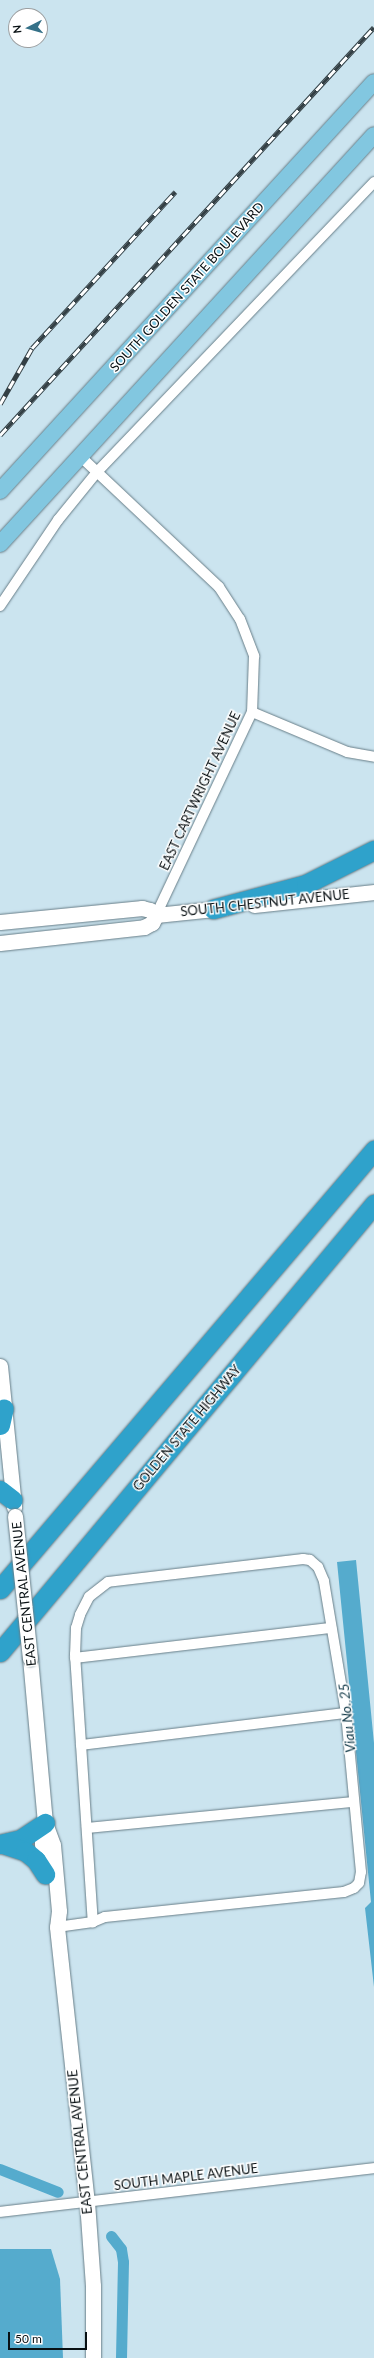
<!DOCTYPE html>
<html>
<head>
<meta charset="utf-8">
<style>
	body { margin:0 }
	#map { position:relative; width:374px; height:2358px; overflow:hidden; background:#cbe4ef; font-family:Lato,sans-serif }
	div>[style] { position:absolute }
	.water>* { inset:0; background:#55abcd }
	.canal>* { height:11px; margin:-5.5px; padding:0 5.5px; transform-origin:5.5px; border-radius:5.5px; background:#55abcd }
	.roads { filter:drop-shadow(0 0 1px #687e88) drop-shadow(0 0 1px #687e88) }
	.minor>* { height:10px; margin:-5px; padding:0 5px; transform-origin:5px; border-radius:5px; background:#fff }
	.secondary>* { height:15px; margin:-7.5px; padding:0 7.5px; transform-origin:7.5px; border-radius:7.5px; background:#fff }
	.primary>* { height:16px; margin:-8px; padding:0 8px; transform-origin:8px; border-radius:8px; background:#82c7e0 }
	.motorway>* { height:19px; margin:-9.5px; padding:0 9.5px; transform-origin:9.5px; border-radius:9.5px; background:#2fa2cb }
	.rail>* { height:4.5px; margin-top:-2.25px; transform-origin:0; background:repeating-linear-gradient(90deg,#fff 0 9px,#333f44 0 18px); box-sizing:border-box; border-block:1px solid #333f44 }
	.bridges { filter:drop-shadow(0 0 1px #687e88) drop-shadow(0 0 1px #687e88) }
	.secondary-bridge>* { height:15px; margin:-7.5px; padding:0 7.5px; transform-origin:7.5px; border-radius:7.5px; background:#fff }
	span { translate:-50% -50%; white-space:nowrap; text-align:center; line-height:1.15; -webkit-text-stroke:3px #fff; paint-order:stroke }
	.street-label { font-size:13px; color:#081013 }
	.water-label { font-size:14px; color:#0d3544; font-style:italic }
	.north { position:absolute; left:8px; top:8px; width:40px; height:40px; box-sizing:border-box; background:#fff; border:1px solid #9c9fa1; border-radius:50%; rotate:264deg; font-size:11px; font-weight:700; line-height:16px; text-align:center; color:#081013 }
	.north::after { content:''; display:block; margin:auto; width:14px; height:18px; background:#357188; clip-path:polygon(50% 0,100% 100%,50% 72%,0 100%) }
	.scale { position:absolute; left:8px; top:2332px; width:79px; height:18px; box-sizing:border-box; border:2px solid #081013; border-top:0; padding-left:5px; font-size:12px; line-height:14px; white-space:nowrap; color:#081013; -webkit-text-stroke:3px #fff; paint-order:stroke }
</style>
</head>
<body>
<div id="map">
	<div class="water">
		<i style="clip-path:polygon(356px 1560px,374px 1743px,374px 1987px,365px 1908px,371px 1902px,337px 1562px)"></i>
		<i style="clip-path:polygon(0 2249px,51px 2249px,60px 2279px,63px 2358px,0 2358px)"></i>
	</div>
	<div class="canal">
		<i style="left:0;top:2169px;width:62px;rotate:21.6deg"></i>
		<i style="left:111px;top:2236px;width:16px;rotate:52deg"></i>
		<i style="left:121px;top:2249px;width:13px;rotate:81deg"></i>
		<i style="left:123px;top:2262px;width:96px;rotate:91.2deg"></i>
	</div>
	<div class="roads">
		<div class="minor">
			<i style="left:80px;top:456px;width:191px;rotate:43.3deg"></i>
			<i style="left:219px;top:587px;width:38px;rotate:57deg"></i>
			<i style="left:240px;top:619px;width:40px;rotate:69deg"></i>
			<i style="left:254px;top:656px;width:56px;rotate:92deg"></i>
			<i style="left:252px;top:712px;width:225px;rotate:115.3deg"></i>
			<i style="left:0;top:606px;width:104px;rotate:-56deg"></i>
			<i style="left:58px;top:520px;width:62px;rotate:-50.9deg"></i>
			<i style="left:97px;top:472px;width:401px;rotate:-46.3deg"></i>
			<i style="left:252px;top:712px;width:103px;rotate:22.8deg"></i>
			<i style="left:347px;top:752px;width:27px;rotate:10deg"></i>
			<i style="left:75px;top:1658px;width:258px;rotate:-6.7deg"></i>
			<i style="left:81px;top:1745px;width:267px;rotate:-6.9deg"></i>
			<i style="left:87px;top:1828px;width:268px;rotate:-5.6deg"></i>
			<i style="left:57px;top:1927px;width:36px;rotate:-8deg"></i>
			<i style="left:93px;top:1922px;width:13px;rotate:-23deg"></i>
			<i style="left:105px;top:1917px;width:240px;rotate:-6deg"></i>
			<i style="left:344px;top:1892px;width:11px;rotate:-22deg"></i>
			<i style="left:354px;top:1888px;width:7px;rotate:-45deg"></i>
			<i style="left:359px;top:1883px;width:11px;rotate:-80deg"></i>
			<i style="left:361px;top:1872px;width:160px;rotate:-95.4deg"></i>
			<i style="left:346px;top:1713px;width:134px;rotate:-99.5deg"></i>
			<i style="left:324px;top:1581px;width:15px;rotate:-113deg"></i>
			<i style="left:318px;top:1567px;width:11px;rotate:-139deg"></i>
			<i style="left:310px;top:1560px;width:7px;rotate:-172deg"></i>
			<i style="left:303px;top:1559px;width:196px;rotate:173.3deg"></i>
			<i style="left:108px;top:1582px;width:24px;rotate:142deg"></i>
			<i style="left:89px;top:1597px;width:20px;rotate:117deg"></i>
			<i style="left:80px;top:1615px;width:14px;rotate:107deg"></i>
			<i style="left:76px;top:1628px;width:26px;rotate:92deg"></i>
			<i style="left:75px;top:1654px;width:269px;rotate:86.2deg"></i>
			<i style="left:0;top:2212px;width:377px;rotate:-6.7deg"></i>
		</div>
		<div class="secondary">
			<i style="left:254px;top:905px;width:121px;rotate:-6.2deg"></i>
			<i style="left:0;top:922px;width:143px;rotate:-5.6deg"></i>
			<i style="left:142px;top:908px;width:8px;rotate:14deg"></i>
			<i style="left:150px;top:910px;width:8px;rotate:40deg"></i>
			<i style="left:156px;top:915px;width:68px;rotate:-5.9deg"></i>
			<i style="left:0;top:943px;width:145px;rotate:-6.3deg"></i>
			<i style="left:144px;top:927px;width:9px;rotate:-27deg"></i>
			<i style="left:152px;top:923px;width:9px;rotate:-63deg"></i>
			<i style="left:0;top:1366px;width:142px;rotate:84.3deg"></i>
			<i style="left:30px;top:1658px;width:166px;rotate:84.8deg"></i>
			<i style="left:45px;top:1823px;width:20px;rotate:99deg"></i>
			<i style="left:42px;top:1843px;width:31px;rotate:84deg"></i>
			<i style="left:45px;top:1823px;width:23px;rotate:70deg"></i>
			<i style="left:53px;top:1845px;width:66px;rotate:84.8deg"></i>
			<i style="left:59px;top:1911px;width:16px;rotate:97deg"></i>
			<i style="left:57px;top:1927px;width:277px;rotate:83.8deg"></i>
			<i style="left:87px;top:2202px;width:84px;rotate:85.9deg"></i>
			<i style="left:93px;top:2286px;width:72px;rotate:90deg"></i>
		</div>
		<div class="primary">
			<i style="left:0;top:491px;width:554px;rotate:-47.56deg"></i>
			<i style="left:0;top:544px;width:554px;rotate:-47.56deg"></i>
		</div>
		<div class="motorway">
			<i style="left:213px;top:909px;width:96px;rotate:-15deg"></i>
			<i style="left:306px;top:884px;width:76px;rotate:-26.6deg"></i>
			<i style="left:0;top:1425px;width:17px;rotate:-77deg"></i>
			<i style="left:0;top:1490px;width:16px;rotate:38deg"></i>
			<i style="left:0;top:1589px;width:577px;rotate:-49.57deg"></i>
			<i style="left:0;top:1652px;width:584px;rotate:-50.14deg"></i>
			<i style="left:0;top:1844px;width:22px;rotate:-13deg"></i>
			<i style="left:21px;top:1839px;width:29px;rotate:-34deg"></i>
			<i style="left:3px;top:1844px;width:23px;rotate:18deg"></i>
			<i style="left:25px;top:1851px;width:14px;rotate:39deg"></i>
			<i style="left:36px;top:1860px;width:17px;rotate:57deg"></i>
		</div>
	</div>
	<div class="rail">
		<i style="left:0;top:404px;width:64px;rotate:-60.3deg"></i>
		<i style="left:32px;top:348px;width:212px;rotate:-47.5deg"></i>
		<i style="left:0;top:435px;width:553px;rotate:-47.49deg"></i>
	</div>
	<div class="bridges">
		<div class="secondary-bridge">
			<i style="left:15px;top:1516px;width:143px;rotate:84deg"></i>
		</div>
	</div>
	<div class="street-label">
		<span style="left:187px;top:287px;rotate:-48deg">SOUTH GOLDEN STATE BOULEVARD</span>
		<span style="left:200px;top:791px;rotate:-65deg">EAST CARTWRIGHT AVENUE</span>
		<span style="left:265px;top:903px;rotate:-6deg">SOUTH CHESTNUT AVENUE</span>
		<span style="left:187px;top:1428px;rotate:-50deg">GOLDEN STATE HIGHWAY</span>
		<span style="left:24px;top:1594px;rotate:-96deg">EAST CENTRAL AVENUE</span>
		<span style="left:80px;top:2142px;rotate:-96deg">EAST CENTRAL AVENUE</span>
		<span style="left:186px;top:2177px;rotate:-7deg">SOUTH MAPLE AVENUE</span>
	</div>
	<div class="water-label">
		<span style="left:347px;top:1718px;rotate:-96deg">Viau No. 25</span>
	</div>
	<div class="north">N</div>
	<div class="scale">50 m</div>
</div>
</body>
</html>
